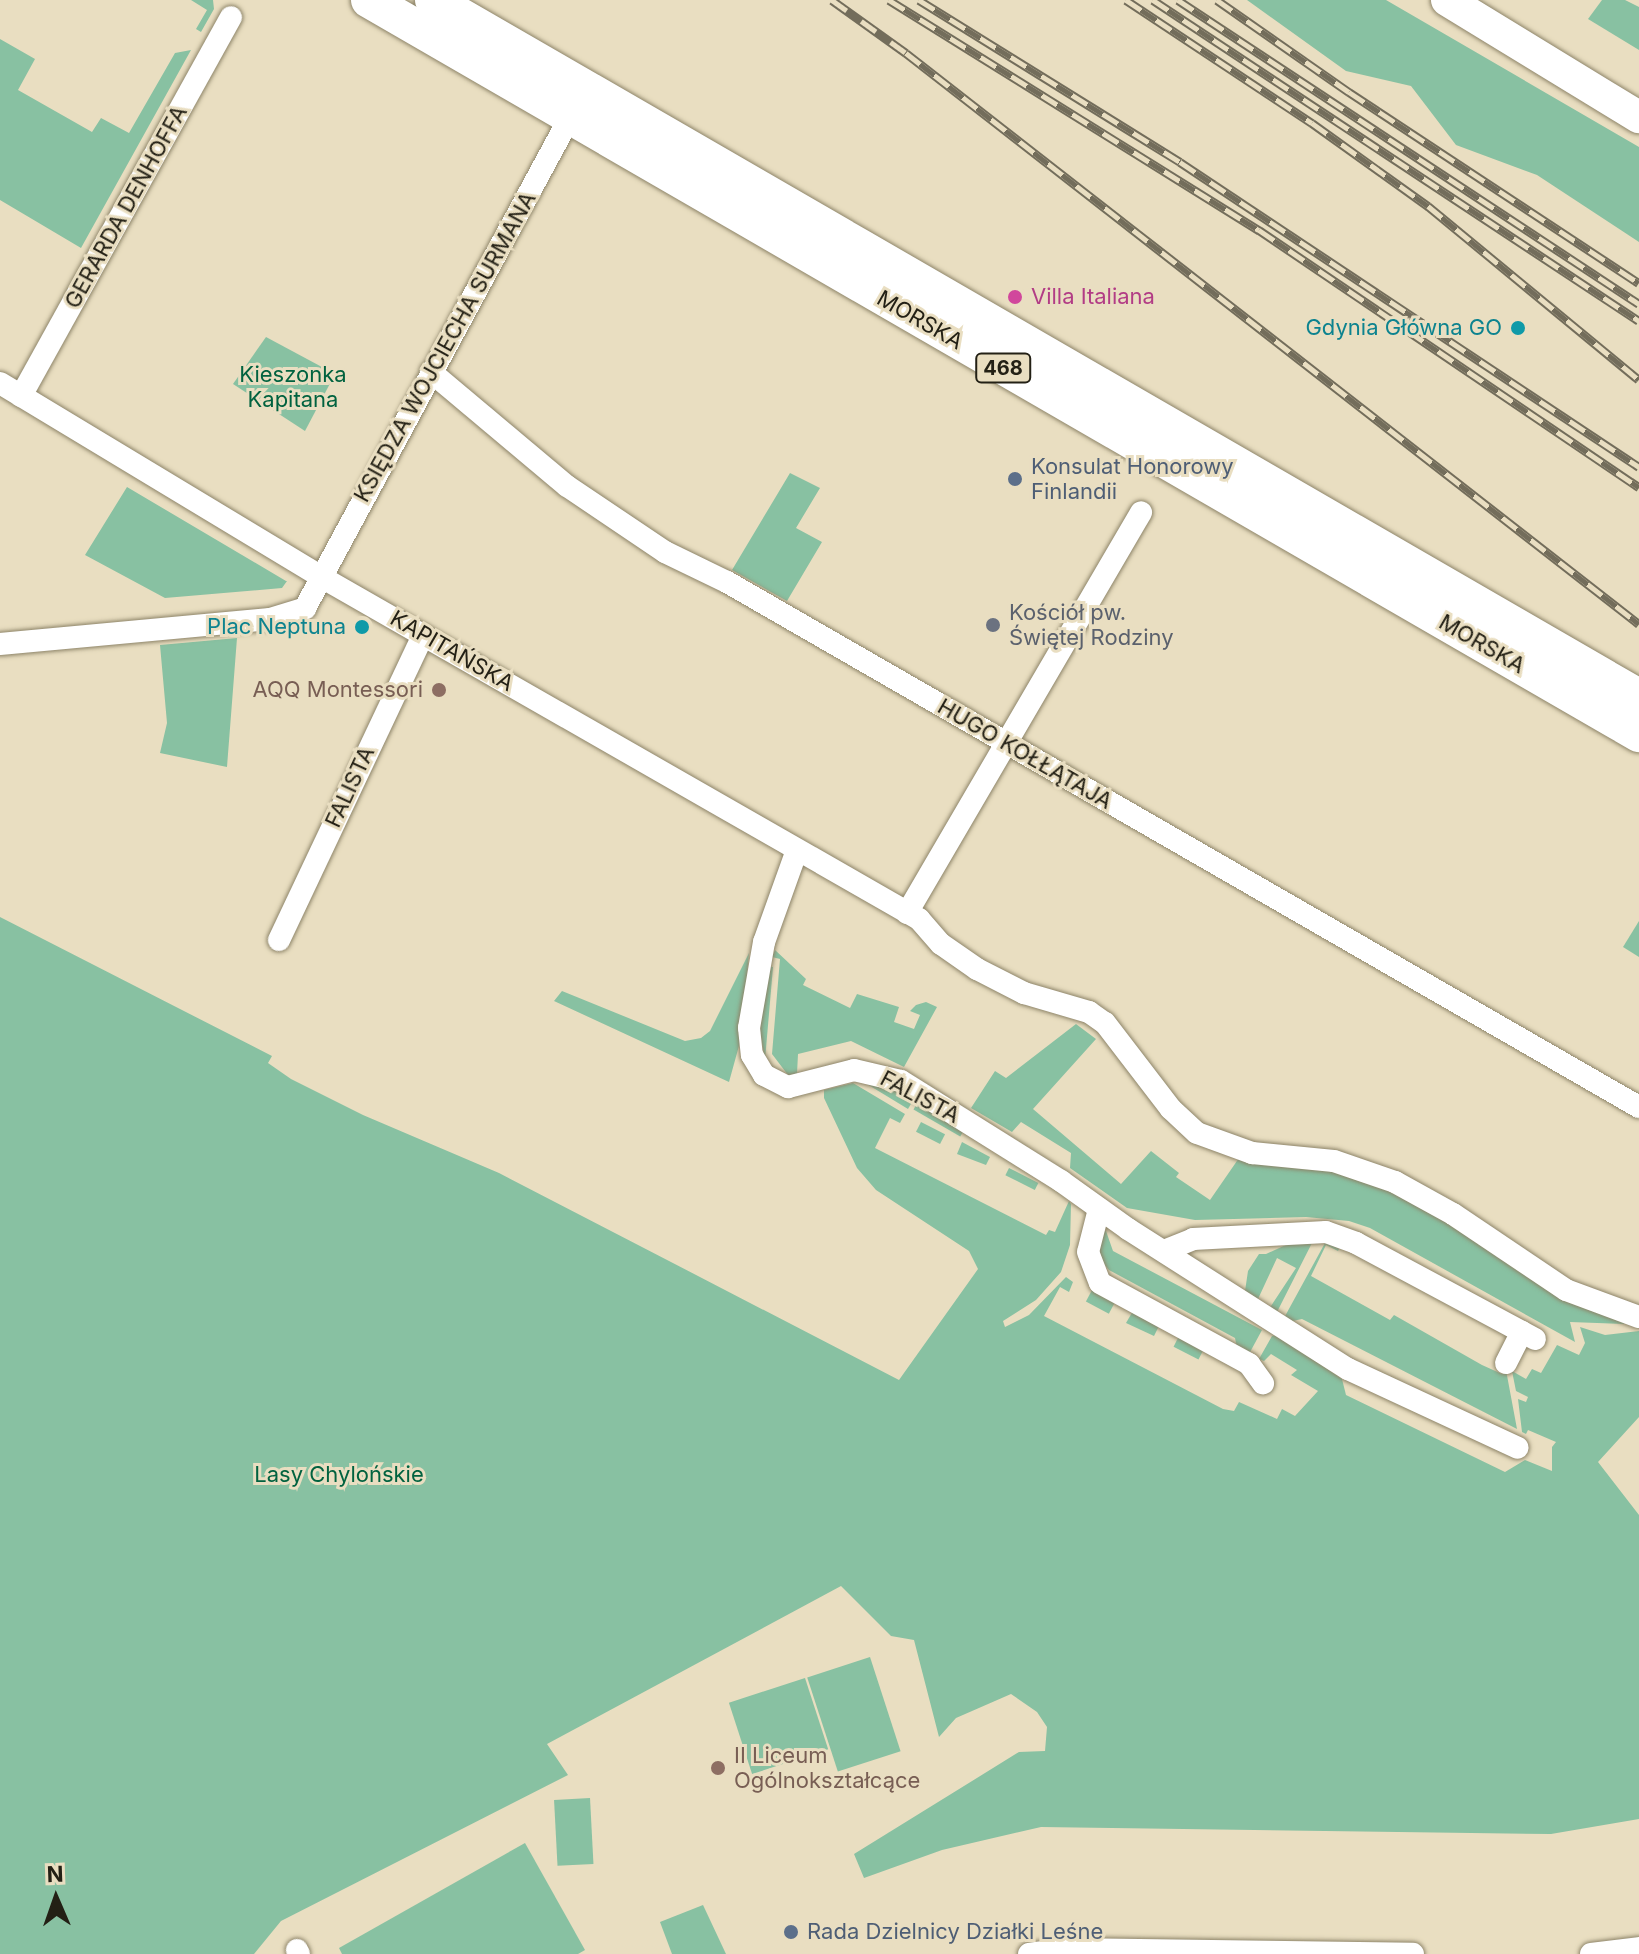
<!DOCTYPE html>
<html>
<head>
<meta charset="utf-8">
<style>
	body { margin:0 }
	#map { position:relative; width:1639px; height:1954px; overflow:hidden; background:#e9dec1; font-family:Inter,sans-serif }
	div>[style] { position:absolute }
	.green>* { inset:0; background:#88c1a2; transform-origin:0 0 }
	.roads { filter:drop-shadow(0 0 2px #8d8468) drop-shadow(0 0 2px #8d8468) }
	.minor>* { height:22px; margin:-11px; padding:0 11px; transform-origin:11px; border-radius:11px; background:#fff }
	.secondary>* { height:32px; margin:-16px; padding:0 16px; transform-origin:16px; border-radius:16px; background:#fff }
	.primary>* { height:36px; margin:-18px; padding:0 18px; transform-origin:18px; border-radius:18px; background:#fff }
	.rail>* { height:9px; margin-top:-4.5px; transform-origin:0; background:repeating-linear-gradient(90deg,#e9dec1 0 18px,#736d5b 0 36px); box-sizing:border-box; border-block:2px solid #736d5b }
	.dots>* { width:22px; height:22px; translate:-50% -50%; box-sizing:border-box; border:4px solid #e9dec1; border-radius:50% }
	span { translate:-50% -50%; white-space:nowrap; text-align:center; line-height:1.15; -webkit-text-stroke:6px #e9dec1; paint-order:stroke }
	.shield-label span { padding:2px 6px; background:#e9dec1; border:2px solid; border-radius:6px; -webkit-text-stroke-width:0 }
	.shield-label { font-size:20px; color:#232015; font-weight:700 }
	.street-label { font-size:22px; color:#232015 }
	.hotel-label { font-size:22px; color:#b23c85 }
	.left { translate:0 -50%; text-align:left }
	.culture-label { font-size:22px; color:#0d838f }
	.right { translate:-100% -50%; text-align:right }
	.park-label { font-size:22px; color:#01623f }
	.service-label { font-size:22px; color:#4e5e75 }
	.worship-label { font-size:22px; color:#5b616d }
	.education-label { font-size:22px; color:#785e54 }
	.north { position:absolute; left:16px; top:1858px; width:80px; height:80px; -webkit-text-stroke:6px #e9dec1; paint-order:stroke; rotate:358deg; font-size:22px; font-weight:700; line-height:32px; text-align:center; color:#232015 }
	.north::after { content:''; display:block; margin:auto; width:28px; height:36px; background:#232015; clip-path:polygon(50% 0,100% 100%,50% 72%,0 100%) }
</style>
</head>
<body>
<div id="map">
	<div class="green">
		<i style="clip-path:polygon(191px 0,213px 0,214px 9px,201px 32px,196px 29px,207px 10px)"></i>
		<i style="clip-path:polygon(1247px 0,1386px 0,1639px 147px,1639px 242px,1537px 175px,1456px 145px,1411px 86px,1346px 71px)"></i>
		<i style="clip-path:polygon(1602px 0,1625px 0,1639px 7px,1639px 50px,1588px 19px)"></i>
		<i style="clip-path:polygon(0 39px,35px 59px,18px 90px,92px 132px,101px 118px,129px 133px,175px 53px,191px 50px,81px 248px,0 200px)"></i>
		<i style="clip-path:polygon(266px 337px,335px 374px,305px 431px,233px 384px)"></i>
		<i style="clip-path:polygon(790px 473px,820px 488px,796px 528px,822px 542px,787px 601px,732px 570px)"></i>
		<i style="clip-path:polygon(127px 487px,286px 581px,287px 581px,282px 588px,165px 598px,85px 555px)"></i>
		<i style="clip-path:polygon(237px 638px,227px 767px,160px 753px,167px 723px,160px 645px)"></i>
		<i style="clip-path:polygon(0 917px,272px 1056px,268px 1063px,291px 1079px,363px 1115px,499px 1173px,899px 1380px,978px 1269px,969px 1251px,876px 1190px,857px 1168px,824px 1098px,824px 1090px,853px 1083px,905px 1114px,900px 1123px,890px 1118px,875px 1148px,1046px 1235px,1049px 1230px,1055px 1232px,1069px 1201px,1071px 1204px,1070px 1245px,1061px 1272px,1036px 1300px,1003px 1321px,1005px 1327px,1029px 1315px,1066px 1277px,1073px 1282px,1069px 1292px,1060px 1287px,1044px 1316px,1223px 1409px,1234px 1411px,1239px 1402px,1277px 1419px,1282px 1409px,1295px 1416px,1318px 1391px,1291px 1375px,1297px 1370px,1271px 1354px,1264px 1361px,1259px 1359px,1272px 1336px,1278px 1335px,1342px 1379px,1346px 1395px,1505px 1472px,1525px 1460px,1552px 1471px,1552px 1447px,1556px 1442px,1528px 1430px,1526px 1434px,1522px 1432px,1518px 1399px,1526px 1402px,1528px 1397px,1516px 1391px,1512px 1371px,1526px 1379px,1532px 1369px,1541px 1373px,1557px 1345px,1579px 1355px,1585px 1343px,1580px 1327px,1605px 1335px,1639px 1331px,1639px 1417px,1598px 1462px,1639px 1515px,1639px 1819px,1551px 1834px,1041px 1827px,942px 1850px,864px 1878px,854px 1854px,1019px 1752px,1045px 1751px,1047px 1727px,1037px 1712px,1011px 1694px,956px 1718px,939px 1737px,914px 1640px,891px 1636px,841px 1586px,547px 1744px,568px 1775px,281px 1921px,254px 1954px,0 1954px)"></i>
		<i style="clip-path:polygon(1639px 921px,1639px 957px,1623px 947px)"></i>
		<i style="clip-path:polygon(775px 950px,806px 979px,803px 985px,850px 1008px,857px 994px,899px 1007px,894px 1022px,914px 1029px,920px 1015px,910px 1011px,916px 1005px,926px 1002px,937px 1007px,904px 1067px,851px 1041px,798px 1054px,797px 1074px,788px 1075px,772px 1054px,780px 959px,772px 957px)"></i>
		<i style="clip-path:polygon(749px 953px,742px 1035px,729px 1082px,554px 1001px,562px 991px,685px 1041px,701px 1038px,710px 1031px)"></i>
		<i style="clip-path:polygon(768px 966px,773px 967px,765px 1060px,760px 1031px)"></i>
		<i style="clip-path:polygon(1076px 1024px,1096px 1039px,1033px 1109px,1121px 1184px,1151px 1151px,1179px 1173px,1176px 1177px,1210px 1200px,1239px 1158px,1341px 1172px,1396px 1193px,1624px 1319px,1624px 1324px,1570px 1322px,1575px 1342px,1370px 1228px,1349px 1221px,1306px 1217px,1195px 1220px,1127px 1208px,1070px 1168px,1071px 1153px,1021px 1122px,1012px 1132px,971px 1108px,995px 1071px,1006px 1078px)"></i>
		<i style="clip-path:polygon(862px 1081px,881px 1082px,915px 1097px,908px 1109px)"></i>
		<i style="left:919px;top:1100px;width:54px;height:11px;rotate:30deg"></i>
		<i style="left:921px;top:1122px;width:27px;height:11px;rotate:27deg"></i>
		<i style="clip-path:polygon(962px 1142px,990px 1157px,986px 1165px,957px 1154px)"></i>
		<i style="left:1009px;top:1168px;width:33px;height:8px;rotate:27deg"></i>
		<i style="clip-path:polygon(1100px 1229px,1106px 1231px,1113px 1251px,1262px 1330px,1249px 1354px,1237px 1348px,1235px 1338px,1109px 1270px,1096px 1254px)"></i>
		<i style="clip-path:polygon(1313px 1241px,1277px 1312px,1269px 1309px,1296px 1268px,1277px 1258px,1258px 1299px,1245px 1291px,1248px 1271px,1259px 1254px,1266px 1254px,1290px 1243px)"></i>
		<i style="clip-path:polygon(1325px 1243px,1341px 1246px,1338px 1251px,1326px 1245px,1311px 1276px,1390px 1320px,1394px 1315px,1482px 1365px,1502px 1374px,1506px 1370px,1517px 1429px,1302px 1319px,1288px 1322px,1284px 1318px)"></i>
		<i style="left:1092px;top:1290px;width:26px;height:13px;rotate:28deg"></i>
		<i style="clip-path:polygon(1133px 1311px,1159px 1326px,1154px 1336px,1126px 1323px)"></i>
		<i style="left:1179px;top:1336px;width:28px;height:12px;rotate:27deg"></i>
		<i style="left:870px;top:1657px;width:99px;height:66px;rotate:72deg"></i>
		<i style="left:805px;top:1678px;width:75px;height:80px;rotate:72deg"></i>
		<i style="left:590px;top:1798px;width:66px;height:36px;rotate:87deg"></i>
		<i style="clip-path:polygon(525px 1843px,585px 1950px,578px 1954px,342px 1954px,339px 1948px)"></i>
		<i style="clip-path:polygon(703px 1905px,726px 1954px,672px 1954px,660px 1922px)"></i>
	</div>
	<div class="roads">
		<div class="minor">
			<i style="left:431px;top:372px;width:177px;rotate:40deg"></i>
			<i style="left:567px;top:486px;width:118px;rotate:34deg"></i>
			<i style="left:665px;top:552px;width:69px;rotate:25.8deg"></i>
			<i style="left:727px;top:582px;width:1052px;rotate:29.93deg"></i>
			<i style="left:0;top:383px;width:377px;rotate:31.1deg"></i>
			<i style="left:323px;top:578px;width:687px;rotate:29.78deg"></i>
			<i style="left:919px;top:919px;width:33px;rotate:49deg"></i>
			<i style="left:941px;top:944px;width:44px;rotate:34.8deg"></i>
			<i style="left:977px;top:969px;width:53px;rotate:27.1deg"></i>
			<i style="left:1024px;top:993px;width:68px;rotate:16.3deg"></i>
			<i style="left:1089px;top:1012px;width:19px;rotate:35deg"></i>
			<i style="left:1105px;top:1023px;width:108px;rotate:52.5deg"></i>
			<i style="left:1171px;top:1109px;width:35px;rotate:43deg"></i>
			<i style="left:1197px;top:1133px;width:59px;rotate:20deg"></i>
			<i style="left:1252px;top:1153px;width:82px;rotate:5.6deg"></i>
			<i style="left:1334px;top:1161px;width:65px;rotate:19deg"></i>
			<i style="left:1395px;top:1182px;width:66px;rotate:28.9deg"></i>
			<i style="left:1453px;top:1214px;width:136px;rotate:33.9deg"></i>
			<i style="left:1566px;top:1290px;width:78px;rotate:20.3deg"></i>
			<i style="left:21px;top:396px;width:433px;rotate:-61deg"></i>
			<i style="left:0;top:644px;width:271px;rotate:-5.3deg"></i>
			<i style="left:270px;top:619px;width:37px;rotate:-17deg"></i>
			<i style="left:305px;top:608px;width:558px;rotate:-61.64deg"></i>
			<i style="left:797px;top:850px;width:98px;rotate:109.7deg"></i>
			<i style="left:764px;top:942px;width:87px;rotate:99.9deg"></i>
			<i style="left:749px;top:1028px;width:27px;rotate:84deg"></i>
			<i style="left:752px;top:1055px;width:23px;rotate:59deg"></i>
			<i style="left:764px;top:1075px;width:27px;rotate:27deg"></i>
			<i style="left:788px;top:1087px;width:68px;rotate:-14.4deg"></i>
			<i style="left:854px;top:1070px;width:48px;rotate:13.2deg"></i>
			<i style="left:901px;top:1081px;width:189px;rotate:32deg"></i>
			<i style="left:1061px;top:1181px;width:82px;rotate:35.6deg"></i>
			<i style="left:1128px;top:1229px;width:261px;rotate:32.5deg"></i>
			<i style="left:1348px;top:1369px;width:187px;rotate:24.9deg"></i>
			<i style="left:907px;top:913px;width:464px;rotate:-59.7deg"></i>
			<i style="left:279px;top:940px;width:337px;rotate:-64.7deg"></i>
			<i style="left:1099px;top:1209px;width:44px;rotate:104.3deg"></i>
			<i style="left:1088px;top:1252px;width:33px;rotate:69deg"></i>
			<i style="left:1100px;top:1283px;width:170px;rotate:28.5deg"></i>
			<i style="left:1249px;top:1364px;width:24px;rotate:54deg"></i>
			<i style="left:1164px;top:1251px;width:31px;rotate:-22deg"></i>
			<i style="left:1193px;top:1239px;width:133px;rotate:-3deg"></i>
			<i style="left:1326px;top:1232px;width:32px;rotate:20deg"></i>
			<i style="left:1356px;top:1243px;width:203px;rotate:28.2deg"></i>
			<i style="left:1506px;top:1363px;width:35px;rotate:-63deg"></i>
			<i style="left:297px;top:1950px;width:4px;rotate:63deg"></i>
			<i style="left:1029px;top:1954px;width:37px;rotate:-8deg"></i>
			<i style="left:1066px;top:1949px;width:347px;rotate:0.8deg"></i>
			<i style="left:1591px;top:1954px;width:48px;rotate:-7.1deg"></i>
		</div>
		<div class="secondary">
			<i style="left:1447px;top:0;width:225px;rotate:31.4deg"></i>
		</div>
		<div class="primary">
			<i style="left:369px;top:0;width:1467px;rotate:30.03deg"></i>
			<i style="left:433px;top:0;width:1393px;rotate:30.03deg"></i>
		</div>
	</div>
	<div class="rail">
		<i style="left:832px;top:0;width:91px;rotate:35.6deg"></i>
		<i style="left:906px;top:53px;width:929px;rotate:37.92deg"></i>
		<i style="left:889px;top:0;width:436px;rotate:31.9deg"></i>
		<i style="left:1259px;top:230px;width:459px;rotate:34.1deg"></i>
		<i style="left:919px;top:0;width:307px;rotate:31.8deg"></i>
		<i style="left:1180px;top:162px;width:551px;rotate:33.6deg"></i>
		<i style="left:1126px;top:0;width:223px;rotate:33.5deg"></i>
		<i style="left:1312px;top:123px;width:143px;rotate:35.6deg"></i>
		<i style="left:1428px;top:206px;width:273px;rotate:39.5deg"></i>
		<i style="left:1153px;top:0;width:582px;rotate:33.44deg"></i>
		<i style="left:1178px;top:0;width:552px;rotate:33.4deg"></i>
		<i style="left:1217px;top:0;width:161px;rotate:34.9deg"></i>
		<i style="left:1349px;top:92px;width:347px;rotate:33.4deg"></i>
	</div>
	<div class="dots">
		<i style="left:1015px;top:297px;background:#d1479c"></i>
		<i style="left:1518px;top:328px;background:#0f9aa8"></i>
		<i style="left:1015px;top:479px;background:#5c6f8a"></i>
		<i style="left:993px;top:625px;background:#6b7280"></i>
		<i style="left:362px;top:627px;background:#0f9aa8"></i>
		<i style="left:439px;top:690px;background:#8d6e63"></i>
		<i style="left:718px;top:1768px;background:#8d6e63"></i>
		<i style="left:791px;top:1932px;background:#5c6f8a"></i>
	</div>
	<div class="shield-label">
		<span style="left:1003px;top:368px">468</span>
	</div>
	<div class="street-label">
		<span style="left:126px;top:207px;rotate:-61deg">GERARDA DENHOFFA</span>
		<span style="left:920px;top:320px;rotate:30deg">MORSKA</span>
		<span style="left:445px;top:347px;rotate:-61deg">KSIĘDZA WOJCIECHA SURMANA</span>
		<span style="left:1482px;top:644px;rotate:30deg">MORSKA</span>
		<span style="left:452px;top:651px;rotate:30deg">KAPITAŃSKA</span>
		<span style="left:1025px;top:754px;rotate:30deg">HUGO KOŁŁĄTAJA</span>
		<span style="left:350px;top:787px;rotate:-65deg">FALISTA</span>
		<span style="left:920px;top:1097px;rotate:28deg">FALISTA</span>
	</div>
	<div class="hotel-label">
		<span class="left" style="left:1031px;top:297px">Villa Italiana</span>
	</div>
	<div class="culture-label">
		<span class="right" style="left:1502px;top:328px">Gdynia Główna GO</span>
		<span class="right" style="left:346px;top:627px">Plac Neptuna</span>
	</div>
	<div class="park-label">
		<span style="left:293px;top:387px">Kieszonka<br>Kapitana</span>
		<span style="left:339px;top:1475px">Lasy Chylońskie</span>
	</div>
	<div class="service-label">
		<span class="left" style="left:1031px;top:479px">Konsulat Honorowy<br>Finlandii</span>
		<span class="left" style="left:807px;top:1932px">Rada Dzielnicy Działki Leśne</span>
	</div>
	<div class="worship-label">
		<span class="left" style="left:1009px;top:625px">Kościół pw.<br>Świętej Rodziny</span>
	</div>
	<div class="education-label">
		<span class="right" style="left:423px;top:690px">AQQ Montessori</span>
		<span class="left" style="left:734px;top:1768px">II Liceum<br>Ogólnokształcące</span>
	</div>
	<div class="north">N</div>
</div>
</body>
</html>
